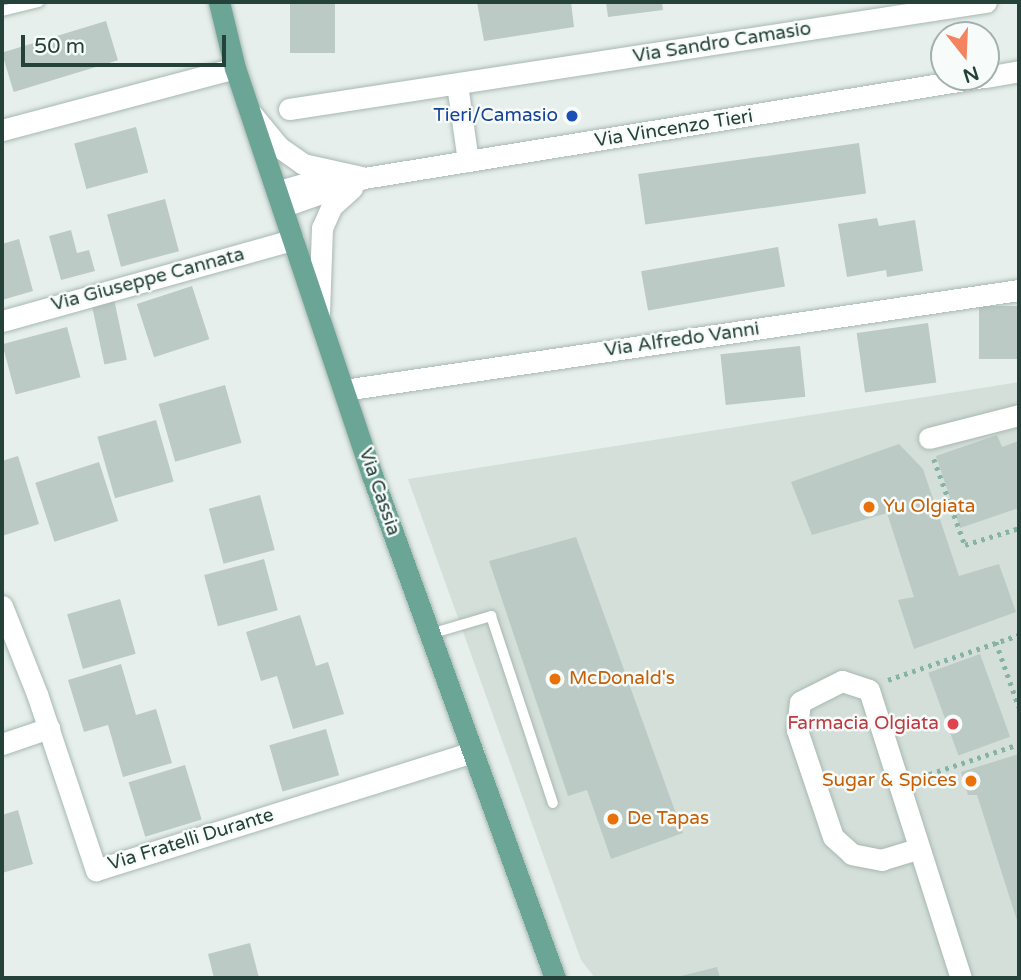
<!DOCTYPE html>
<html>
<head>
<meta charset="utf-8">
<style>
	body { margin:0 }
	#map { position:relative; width:1021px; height:980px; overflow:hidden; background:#e6efeb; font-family:"Varela Round",sans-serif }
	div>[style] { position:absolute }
	.built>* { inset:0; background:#d4dfda }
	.building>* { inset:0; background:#bbcac4; transform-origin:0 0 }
	.path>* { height:4.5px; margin-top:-2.25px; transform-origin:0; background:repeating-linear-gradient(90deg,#86b3a5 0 3.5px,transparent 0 8.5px) }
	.roads { filter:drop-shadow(0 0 2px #a8b8b2) drop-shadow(0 0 2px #a8b8b2) }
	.service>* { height:10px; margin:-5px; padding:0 5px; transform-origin:5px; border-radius:5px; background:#fff }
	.minor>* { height:21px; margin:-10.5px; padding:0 10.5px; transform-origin:10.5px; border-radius:10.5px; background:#fff }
	.tertiary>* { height:21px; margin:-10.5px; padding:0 10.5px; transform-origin:10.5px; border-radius:10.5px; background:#fff }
	.primary>* { height:21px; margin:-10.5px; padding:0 10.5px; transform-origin:10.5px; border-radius:10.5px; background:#6aa596 }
	.dots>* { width:19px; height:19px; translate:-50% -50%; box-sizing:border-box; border:4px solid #f7fbf9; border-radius:50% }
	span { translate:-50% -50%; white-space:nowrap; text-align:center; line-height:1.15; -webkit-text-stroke:5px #f7fbf9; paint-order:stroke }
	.street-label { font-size:19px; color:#24423a }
	.transit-label { font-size:19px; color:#164399 }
	.right { translate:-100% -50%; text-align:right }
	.food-label { font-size:19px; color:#c56008 }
	.left { translate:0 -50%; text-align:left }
	.health-label { font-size:19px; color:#be3a42 }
	.frame { position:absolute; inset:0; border:4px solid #24423a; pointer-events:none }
	.north { position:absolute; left:930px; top:21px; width:70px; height:70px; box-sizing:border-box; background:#f7fbf9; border:2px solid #a3b1ad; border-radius:50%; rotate:162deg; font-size:19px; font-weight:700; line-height:28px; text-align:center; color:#24423a }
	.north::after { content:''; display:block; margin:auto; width:24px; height:32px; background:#f4845f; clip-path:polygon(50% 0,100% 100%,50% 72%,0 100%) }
	.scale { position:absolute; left:21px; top:35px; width:205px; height:32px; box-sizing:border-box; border:4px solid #24423a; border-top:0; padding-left:9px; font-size:21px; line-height:24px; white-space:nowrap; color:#24423a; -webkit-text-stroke:5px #f7fbf9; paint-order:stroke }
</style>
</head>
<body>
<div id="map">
	<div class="built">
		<i style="clip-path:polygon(1019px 382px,1019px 978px,595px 978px,581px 960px,408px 479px)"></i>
	</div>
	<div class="building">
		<i style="left:290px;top:2px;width:45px;height:51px"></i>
		<i style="clip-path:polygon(477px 2px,571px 2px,574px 27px,484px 41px)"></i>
		<i style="clip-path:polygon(606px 2px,662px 2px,663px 10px,608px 17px)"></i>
		<i style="left:106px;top:21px;width:41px;height:109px;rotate:73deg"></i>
		<i style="left:136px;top:127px;width:47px;height:64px;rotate:75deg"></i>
		<i style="left:859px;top:143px;width:51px;height:223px;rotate:82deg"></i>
		<i style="left:165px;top:199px;width:54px;height:60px;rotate:75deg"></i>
		<i style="clip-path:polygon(877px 218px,879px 226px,915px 220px,923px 271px,887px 277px,886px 270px,847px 277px,838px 224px)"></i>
		<i style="clip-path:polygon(71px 230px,77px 253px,89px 250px,95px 271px,61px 280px,49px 236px)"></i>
		<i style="clip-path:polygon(19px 239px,33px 291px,2px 300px,2px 244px)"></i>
		<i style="left:778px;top:247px;width:40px;height:139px;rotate:80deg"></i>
		<i style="left:192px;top:286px;width:56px;height:58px;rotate:72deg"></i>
		<i style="left:114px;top:299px;width:62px;height:23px;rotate:78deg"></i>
		<i style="left:1019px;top:306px;width:53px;height:40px;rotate:90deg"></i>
		<i style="left:928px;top:323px;width:60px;height:72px;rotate:82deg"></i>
		<i style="left:67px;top:327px;width:52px;height:67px;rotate:75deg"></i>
		<i style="left:800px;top:346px;width:51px;height:80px;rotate:84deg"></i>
		<i style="left:225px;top:385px;width:60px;height:69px;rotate:74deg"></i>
		<i style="left:156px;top:420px;width:64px;height:61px;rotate:74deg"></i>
		<i style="clip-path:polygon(997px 435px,1002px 447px,1019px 441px,1019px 508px,960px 528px,936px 456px)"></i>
		<i style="clip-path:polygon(899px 444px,923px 469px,959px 576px,999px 564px,1016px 612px,914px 649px,898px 600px,914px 597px,887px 513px,812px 535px,791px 482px)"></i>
		<i style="clip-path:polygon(18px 456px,39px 524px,2px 536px,2px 461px)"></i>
		<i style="left:99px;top:462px;width:62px;height:67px;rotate:72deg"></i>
		<i style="left:260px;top:495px;width:57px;height:53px;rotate:75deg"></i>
		<i style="clip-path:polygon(576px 537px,683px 833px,611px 859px,587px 790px,568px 796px,489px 561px)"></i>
		<i style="left:264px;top:559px;width:53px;height:62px;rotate:75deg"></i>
		<i style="left:120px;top:599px;width:57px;height:55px;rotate:74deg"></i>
		<i style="clip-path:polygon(300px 615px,316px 666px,328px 662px,344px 714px,293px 729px,277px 676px,261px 681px,246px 632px)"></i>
		<i style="left:980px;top:654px;width:88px;height:55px;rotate:70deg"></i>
		<i style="clip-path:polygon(121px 664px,136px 715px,156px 709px,172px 763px,123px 777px,108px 725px,84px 732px,68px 680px)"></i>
		<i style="left:326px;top:729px;width:48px;height:59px;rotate:74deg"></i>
		<i style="clip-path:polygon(1019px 754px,1019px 927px,977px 795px,968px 795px,961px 772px)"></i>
		<i style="left:185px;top:765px;width:57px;height:59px;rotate:73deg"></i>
		<i style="clip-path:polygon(18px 810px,33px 864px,2px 873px,2px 815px)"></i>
		<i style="clip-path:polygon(250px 943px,259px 978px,214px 978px,208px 954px)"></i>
		<i style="clip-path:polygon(717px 967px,720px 978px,681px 978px,681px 976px)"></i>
	</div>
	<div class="path">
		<i style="left:934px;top:459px;width:91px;rotate:70.2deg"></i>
		<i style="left:965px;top:545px;width:57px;rotate:-17.5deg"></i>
		<i style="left:996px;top:642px;width:69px;rotate:70.5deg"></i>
		<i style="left:888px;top:680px;width:139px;rotate:-19deg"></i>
		<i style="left:921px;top:777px;width:103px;rotate:-18.6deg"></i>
	</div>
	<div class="roads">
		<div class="service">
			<i style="left:2px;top:11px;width:38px;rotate:-14deg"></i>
			<i style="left:430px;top:634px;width:64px;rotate:-16.4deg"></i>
			<i style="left:491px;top:616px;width:197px;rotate:71.7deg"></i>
		</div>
		<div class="minor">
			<i style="left:457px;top:84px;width:78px;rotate:81.9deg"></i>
			<i style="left:289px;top:109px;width:705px;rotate:-8.73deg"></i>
			<i style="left:2px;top:130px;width:241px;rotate:-14.9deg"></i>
			<i style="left:2px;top:321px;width:302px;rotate:-15.6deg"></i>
			<i style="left:344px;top:390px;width:682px;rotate:-8.43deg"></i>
			<i style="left:929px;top:438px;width:93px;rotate:-14.3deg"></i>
			<i style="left:2px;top:606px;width:95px;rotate:68.3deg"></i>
			<i style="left:37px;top:694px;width:186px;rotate:71.5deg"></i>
			<i style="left:96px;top:870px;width:395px;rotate:-17.4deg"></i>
			<i style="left:2px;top:744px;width:50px;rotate:-18.8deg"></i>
			<i style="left:917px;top:849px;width:37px;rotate:163deg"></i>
			<i style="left:882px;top:860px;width:31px;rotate:-169deg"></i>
			<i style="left:852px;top:854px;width:25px;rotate:-138deg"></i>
			<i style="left:833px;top:837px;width:113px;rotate:-108.6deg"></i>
			<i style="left:797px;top:730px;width:28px;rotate:-84deg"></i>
			<i style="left:800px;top:702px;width:47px;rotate:-26.6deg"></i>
			<i style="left:842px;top:681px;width:28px;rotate:18deg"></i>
			<i style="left:869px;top:690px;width:302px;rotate:72.3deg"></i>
		</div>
		<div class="tertiary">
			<i style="left:986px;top:77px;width:34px;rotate:-10deg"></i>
			<i style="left:250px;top:112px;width:45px;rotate:50.4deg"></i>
			<i style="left:279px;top:147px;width:29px;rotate:35deg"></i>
			<i style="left:303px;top:164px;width:60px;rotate:12.4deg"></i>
			<i style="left:279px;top:191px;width:57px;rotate:-16.2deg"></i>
			<i style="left:284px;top:206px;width:85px;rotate:-19.3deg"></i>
			<i style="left:364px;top:178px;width:627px;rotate:-9.27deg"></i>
			<i style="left:319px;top:313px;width:85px;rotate:-88deg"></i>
			<i style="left:322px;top:228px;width:24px;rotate:-66deg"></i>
			<i style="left:332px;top:206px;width:27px;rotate:-42deg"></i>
		</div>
		<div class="primary">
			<i style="left:219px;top:2px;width:68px;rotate:76.4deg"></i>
			<i style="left:235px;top:68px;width:429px;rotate:71.4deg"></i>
			<i style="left:372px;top:475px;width:535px;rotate:70.01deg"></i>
		</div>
	</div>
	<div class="dots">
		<i style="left:572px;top:116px;background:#1a4fb4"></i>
		<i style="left:869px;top:507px;background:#e8710a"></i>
		<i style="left:555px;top:679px;background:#e8710a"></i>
		<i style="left:953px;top:724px;background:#e0444e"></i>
		<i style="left:971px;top:781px;background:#e8710a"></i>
		<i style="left:613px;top:819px;background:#e8710a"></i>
	</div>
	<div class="street-label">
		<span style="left:722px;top:43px;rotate:-9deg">Via Sandro Camasio</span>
		<span style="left:674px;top:129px;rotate:-9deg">Via Vincenzo Tieri</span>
		<span style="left:148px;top:280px;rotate:-15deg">Via Giuseppe Cannata</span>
		<span style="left:682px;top:340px;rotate:-8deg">Via Alfredo Vanni</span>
		<span style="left:379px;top:492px;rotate:71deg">Via Cassia</span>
		<span style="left:191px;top:840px;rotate:-17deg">Via Fratelli Durante</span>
	</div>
	<div class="transit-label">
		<span class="right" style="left:558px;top:116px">Tieri/Camasio</span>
	</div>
	<div class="food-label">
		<span class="left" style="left:883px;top:507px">Yu Olgiata</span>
		<span class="left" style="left:569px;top:679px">McDonald's</span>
		<span class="right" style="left:957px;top:781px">Sugar &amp; Spices</span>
		<span class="left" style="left:627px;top:819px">De Tapas</span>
	</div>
	<div class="health-label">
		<span class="right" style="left:939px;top:724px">Farmacia Olgiata</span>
	</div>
	<div class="frame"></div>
	<div class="north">N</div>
	<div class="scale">50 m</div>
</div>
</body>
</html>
